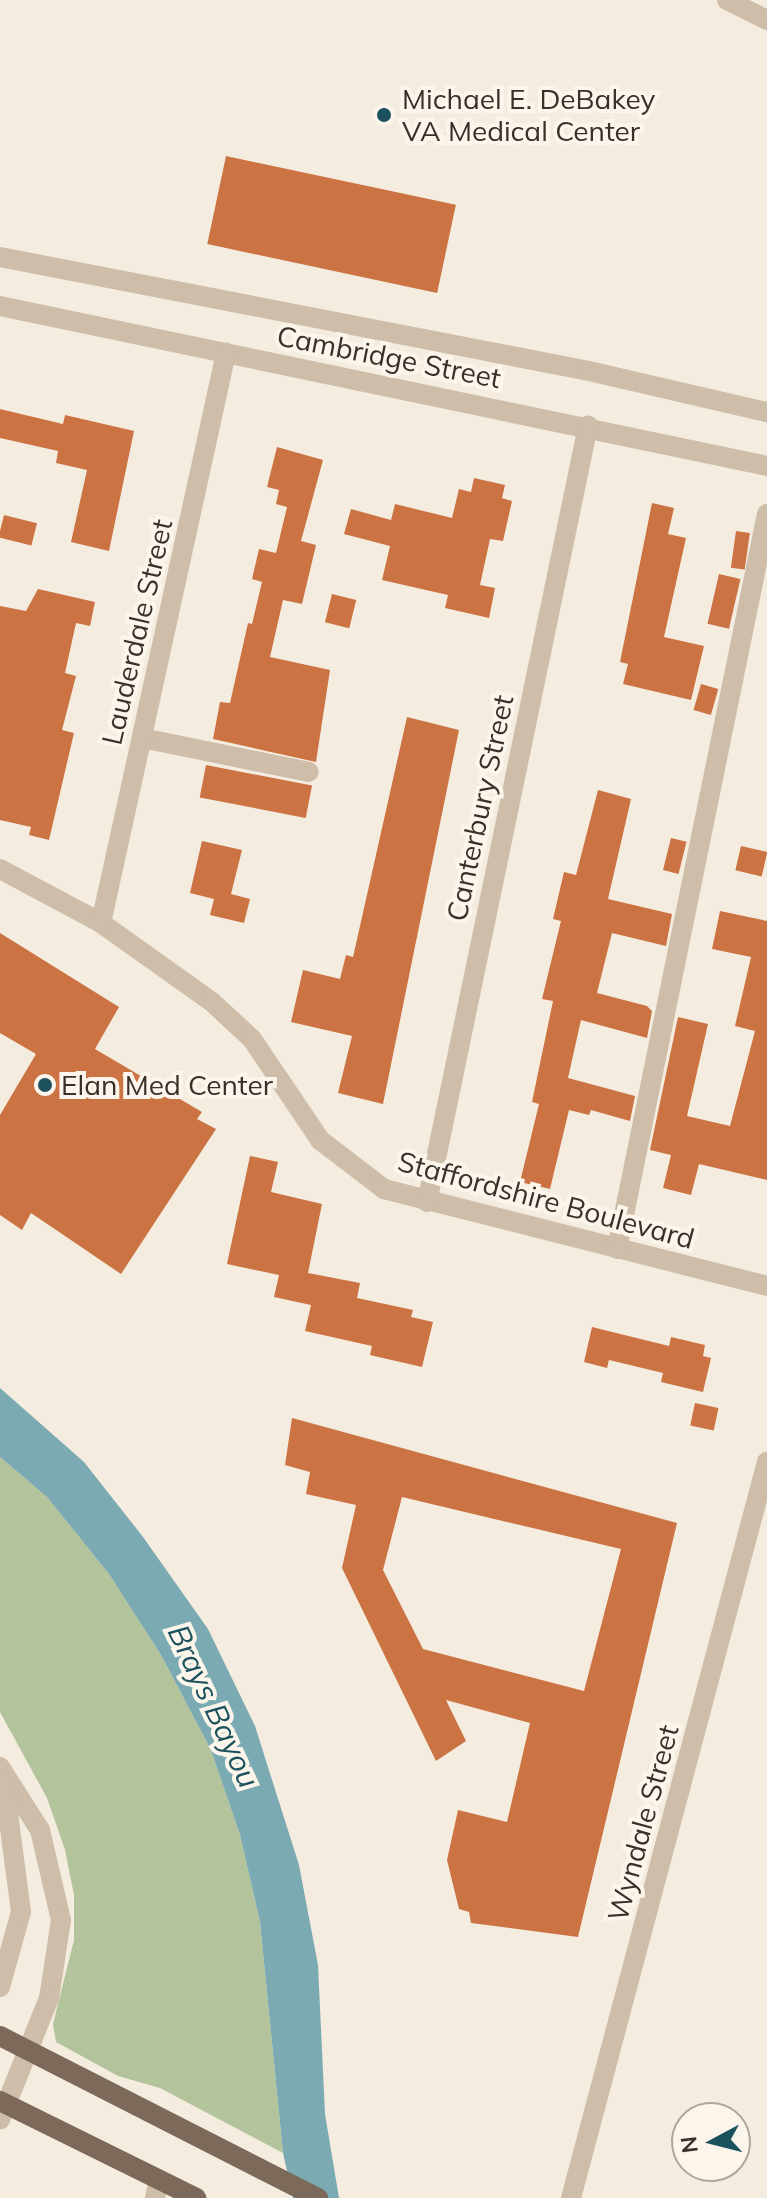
<!DOCTYPE html>
<html>
<head>
<meta charset="utf-8">
<style>
	body { margin:0 }
	#map { position:relative; width:767px; height:2198px; overflow:hidden; background:#f4ecde; font-family:Mulish,sans-serif }
	div>[style] { position:absolute }
	.green>* { inset:0; background:#b3c49d }
	.water>* { inset:0; background:#7baab3 }
	.building>* { inset:0; background:#cc7344; transform-origin:0 0 }
	.minor>* { height:20px; margin:-10px; padding:0 10px; transform-origin:10px; border-radius:10px; background:#cdbda9 }
	.major>* { height:20px; margin:-10px; padding:0 10px; transform-origin:10px; border-radius:10px; background:#7c6959 }
	.dots>* { width:22px; height:22px; translate:-50% -50%; box-sizing:border-box; border:4px solid #fbf5eb; border-radius:50% }
	span { translate:-50% -50%; white-space:nowrap; text-align:center; line-height:1.15; -webkit-text-stroke:8px #fbf5eb; paint-order:stroke }
	.poi-label { font-size:28px; color:#3a3029 }
	.left { translate:0 -50%; text-align:left }
	.street-label { font-size:28px; color:#3a3029 }
	.water-label { font-size:30px; color:#1c525e; font-style:italic }
	.north { position:absolute; left:671px; top:2102px; width:80px; height:80px; box-sizing:border-box; background:#fbf5eb; border:2px solid #aea69d; border-radius:50%; rotate:263deg; font-size:22px; font-weight:700; line-height:32px; text-align:center; color:#3a3029 }
	.north::after { content:''; display:block; margin:auto; width:28px; height:36px; background:#1c525e; clip-path:polygon(50% 0,100% 100%,50% 72%,0 100%) }
</style>
</head>
<body>
<div id="map">
	<div class="green">
		<i style="clip-path:polygon(0 1457px,47px 1497px,109px 1574px,161px 1655px,211px 1750px,240px 1835px,260px 1922px,283px 2153px,160px 2088px,118px 2076px,56px 2042px,53px 2024px,74px 1940px,74px 1895px,65px 1850px,47px 1798px,0 1712px)"></i>
	</div>
	<div class="water">
		<i style="clip-path:polygon(0 1388px,84px 1462px,143px 1537px,208px 1629px,255px 1726px,299px 1865px,318px 1965px,325px 2114px,339px 2198px,293px 2198px,283px 2153px,260px 1922px,240px 1835px,211px 1750px,161px 1655px,109px 1574px,47px 1497px,0 1457px)"></i>
	</div>
	<div class="building">
		<i style="left:226px;top:156px;width:235px;height:90px;rotate:12deg"></i>
		<i style="clip-path:polygon(0 409px,63px 424px,65px 415px,134px 431px,109px 551px,71px 542px,87px 470px,56px 463px,58px 451px,0 438px)"></i>
		<i style="clip-path:polygon(277px 447px,323px 460px,301px 541px,316px 545px,302px 604px,283px 600px,270px 657px,330px 670px,316px 762px,213px 739px,220px 702px,230px 703px,248px 623px,252px 624px,262px 582px,252px 579px,259px 549px,276px 553px,287px 507px,276px 504px,279px 490px,267px 487px)"></i>
		<i style="clip-path:polygon(474px 478px,505px 485px,502px 498px,512px 501px,503px 541px,490px 539px,480px 585px,495px 588px,489px 618px,445px 608px,448px 595px,382px 580px,390px 546px,344px 534px,351px 509px,391px 520px,395px 504px,452px 518px,459px 489px,471px 492px)"></i>
		<i style="clip-path:polygon(652px 503px,674px 508px,668px 534px,686px 538px,664px 637px,704px 646px,691px 700px,623px 684px,628px 664px,620px 662px)"></i>
		<i style="left:4px;top:515px;width:34px;height:23px;rotate:14deg"></i>
		<i style="left:736px;top:531px;width:14px;height:37px;rotate:8deg"></i>
		<i style="left:719px;top:574px;width:22px;height:51px;rotate:13deg"></i>
		<i style="clip-path:polygon(38px 589px,95px 602px,90px 626px,76px 623px,65px 673px,76px 676px,62px 730px,74px 733px,49px 840px,29px 835px,31px 827px,0 820px,0 606px,26px 611px)"></i>
		<i style="left:332px;top:594px;width:25px;height:29px;rotate:14deg"></i>
		<i style="left:701px;top:684px;width:18px;height:27px;rotate:16deg"></i>
		<i style="clip-path:polygon(407px 717px,459px 730px,383px 1104px,338px 1093px,352px 1036px,291px 1022px,303px 970px,340px 979px,346px 955px,353px 957px)"></i>
		<i style="left:206px;top:765px;width:108px;height:33px;rotate:11deg"></i>
		<i style="clip-path:polygon(598px 790px,631px 799px,608px 899px,672px 914px,666px 946px,612px 933px,597px 993px,647px 1006px,652px 1011px,647px 1038px,581px 1020px,568px 1078px,635px 1096px,630px 1121px,591px 1110px,589px 1115px,569px 1110px,550px 1189px,520px 1182px,539px 1104px,532px 1102px,553px 1001px,542px 999px,561px 921px,553px 919px,564px 872px,576px 875px)"></i>
		<i style="left:671px;top:838px;width:16px;height:33px;rotate:14deg"></i>
		<i style="clip-path:polygon(202px 841px,242px 850px,231px 894px,250px 899px,244px 923px,210px 915px,214px 899px,190px 893px)"></i>
		<i style="left:741px;top:846px;width:27px;height:25px;rotate:13deg"></i>
		<i style="clip-path:polygon(720px 911px,767px 921px,767px 1180px,699px 1164px,691px 1195px,663px 1188px,671px 1155px,650px 1150px,678px 1017px,708px 1024px,687px 1116px,730px 1126px,755px 1031px,735px 1026px,751px 957px,712px 949px)"></i>
		<i style="clip-path:polygon(0 933px,119px 1007px,95px 1049px,202px 1112px,197px 1119px,216px 1129px,121px 1274px,31px 1213px,22px 1230px,0 1215px,0 1115px,36px 1054px,0 1033px)"></i>
		<i style="clip-path:polygon(250px 1156px,278px 1162px,271px 1192px,322px 1204px,308px 1273px,360px 1283px,357px 1298px,413px 1310px,411px 1317px,433px 1322px,422px 1367px,370px 1355px,372px 1346px,305px 1331px,311px 1305px,274px 1297px,279px 1275px,227px 1264px)"></i>
		<i style="clip-path:polygon(592px 1327px,669px 1346px,671px 1337px,705px 1345px,703px 1356px,711px 1358px,703px 1392px,661px 1382px,663px 1373px,609px 1360px,607px 1368px,584px 1362px)"></i>
		<i style="left:695px;top:1403px;width:24px;height:23px;rotate:12deg"></i>
		<i style="clip-path:polygon(evenodd,292px 1418px,677px 1523px,578px 1937px,471px 1923px,469px 1912px,459px 1909px,447px 1860px,458px 1810px,507px 1822px,530px 1723px,446px 1700px,466px 1741px,436px 1761px,342px 1568px,356px 1505px,306px 1494px,310px 1472px,285px 1465px,292px 1418px,402px 1497px,621px 1549px,584px 1691px,423px 1649px,383px 1570px,402px 1497px)"></i>
	</div>
	<div class="minor">
		<i style="left:727px;top:0;width:45px;rotate:26.6deg"></i>
		<i style="left:0;top:257px;width:600px;rotate:10.95deg"></i>
		<i style="left:589px;top:371px;width:183px;rotate:13deg"></i>
		<i style="left:0;top:306px;width:784px;rotate:11.78deg"></i>
		<i style="left:142px;top:738px;width:170px;rotate:11.5deg"></i>
		<i style="left:0;top:869px;width:115px;rotate:28.1deg"></i>
		<i style="left:101px;top:923px;width:136px;rotate:35.4deg"></i>
		<i style="left:212px;top:1002px;width:54px;rotate:42.8deg"></i>
		<i style="left:252px;top:1039px;width:122px;rotate:56deg"></i>
		<i style="left:320px;top:1140px;width:81px;rotate:37.4deg"></i>
		<i style="left:384px;top:1189px;width:395px;rotate:14.2deg"></i>
		<i style="left:101px;top:923px;width:584px;rotate:-77.63deg"></i>
		<i style="left:427px;top:1202px;width:793px;rotate:-78.28deg"></i>
		<i style="left:617px;top:1249px;width:750px;rotate:-78.47deg"></i>
		<i style="left:0;top:1767px;width:75px;rotate:57.6deg"></i>
		<i style="left:40px;top:1830px;width:92px;rotate:76.9deg"></i>
		<i style="left:61px;top:1920px;width:79px;rotate:98.7deg"></i>
		<i style="left:49px;top:1998px;width:131px;rotate:111.9deg"></i>
		<i style="left:0;top:1987px;width:78px;rotate:-74.4deg"></i>
		<i style="left:21px;top:1912px;width:130px;rotate:-97.5deg"></i>
		<i style="left:155px;top:2198px;width:19px;rotate:-78deg"></i>
		<i style="left:571px;top:2198px;width:762px;rotate:-75.09deg"></i>
	</div>
	<div class="major">
		<i style="left:0;top:2036px;width:357px;rotate:27deg"></i>
		<i style="left:0;top:2101px;width:219px;rotate:26.3deg"></i>
	</div>
	<div class="dots">
		<i style="left:384px;top:115px;background:#1c525e"></i>
		<i style="left:45px;top:1085px;background:#1c525e"></i>
	</div>
	<div class="poi-label">
		<span class="left" style="left:402px;top:115px">Michael E. DeBakey<br>VA Medical Center</span>
		<span class="left" style="left:61px;top:1085px">Elan Med Center</span>
	</div>
	<div class="street-label">
		<span style="left:389px;top:357px;rotate:11deg">Cambridge Street</span>
		<span style="left:137px;top:632px;rotate:-77deg">Lauderdale Street</span>
		<span style="left:480px;top:808px;rotate:-78deg">Canterbury Street</span>
		<span style="left:546px;top:1200px;rotate:15deg">Staffordshire Boulevard</span>
		<span style="left:643px;top:1823px;rotate:-75deg">Wyndale Street</span>
	</div>
	<div class="water-label">
		<span style="left:214px;top:1706px;rotate:65deg">Brays Bayou</span>
	</div>
	<div class="north">N</div>
</div>
</body>
</html>
